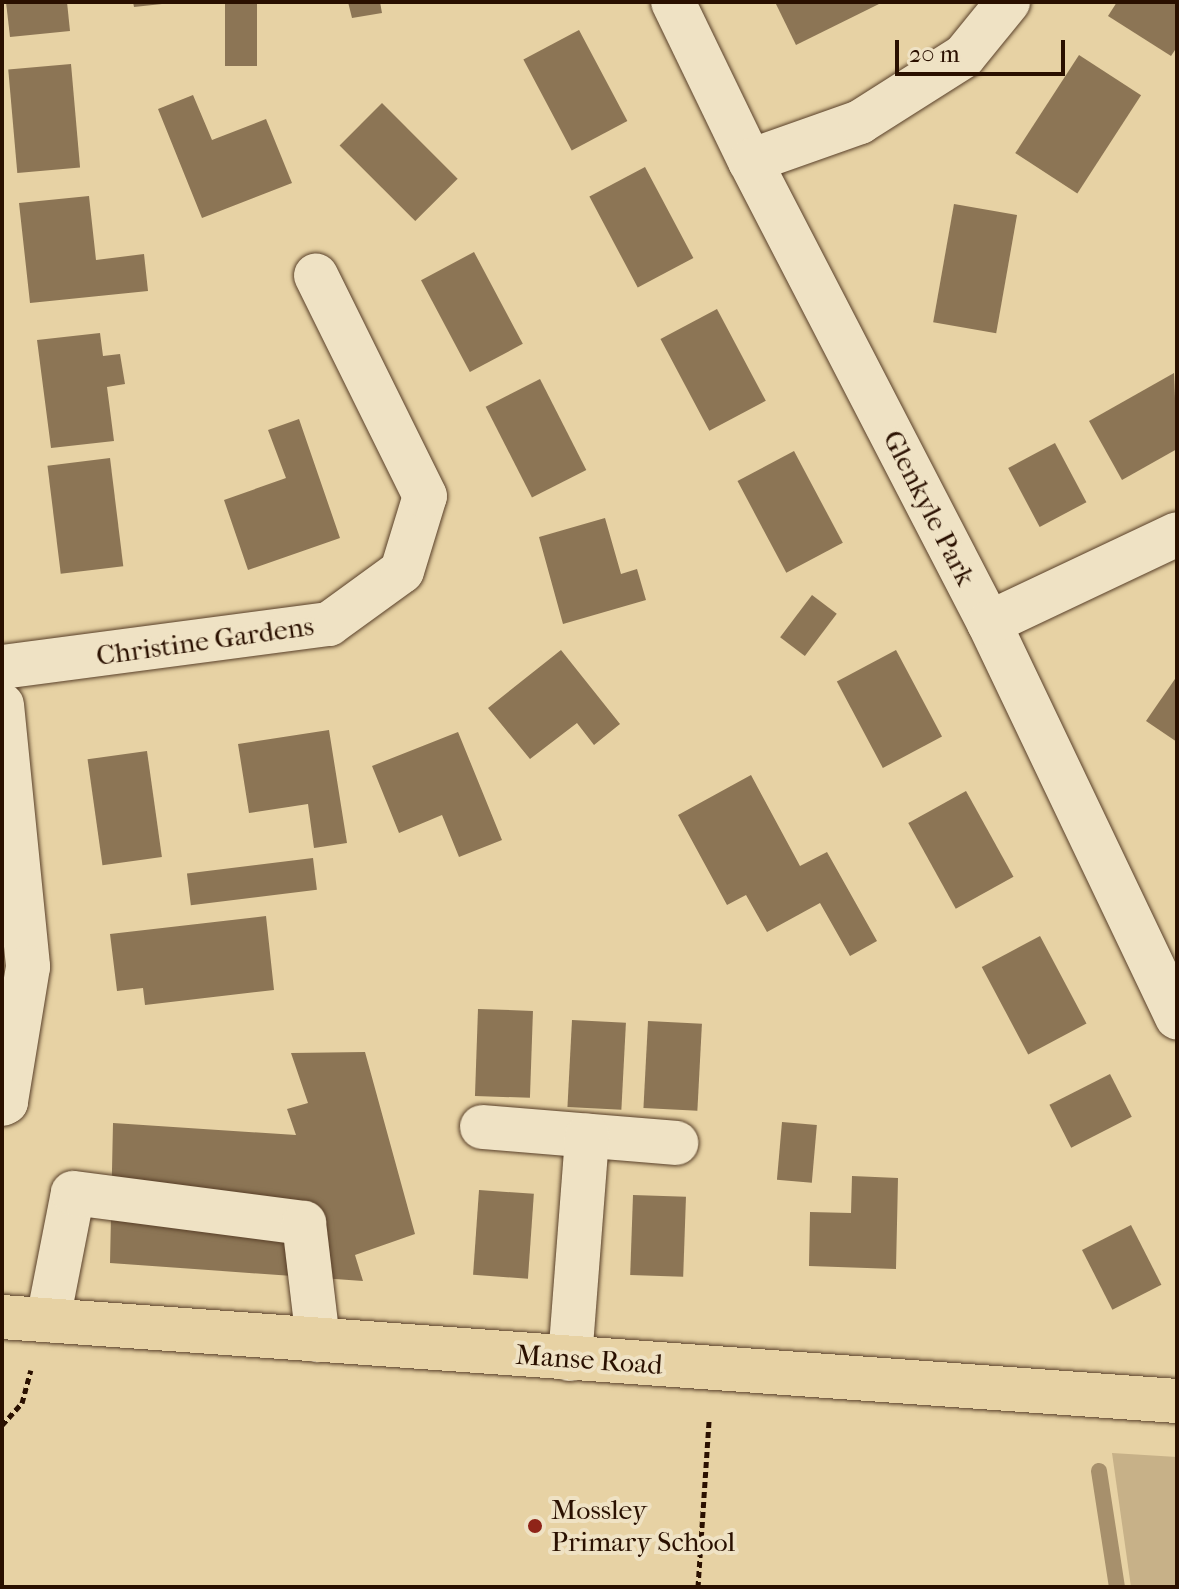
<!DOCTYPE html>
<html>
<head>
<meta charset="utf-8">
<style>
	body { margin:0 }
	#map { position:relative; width:1179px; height:1589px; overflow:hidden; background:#e7d2a4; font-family:"IM FELL French Canon",serif }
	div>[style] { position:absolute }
	.green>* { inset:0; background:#c7b188 }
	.stream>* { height:16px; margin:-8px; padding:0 8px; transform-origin:8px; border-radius:8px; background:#a7906c }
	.building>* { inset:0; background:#8c7555; transform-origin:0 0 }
	.path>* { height:5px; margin-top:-2.5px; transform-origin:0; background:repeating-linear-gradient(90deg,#2a1000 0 6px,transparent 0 10px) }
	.roads { filter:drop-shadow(0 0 2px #594029) drop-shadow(0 0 2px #594029) }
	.minor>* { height:44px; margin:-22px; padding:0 22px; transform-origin:22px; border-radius:22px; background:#efe2c4 }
	.major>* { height:44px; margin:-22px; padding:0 22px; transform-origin:22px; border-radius:22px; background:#e7d2a4 }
	.dots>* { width:22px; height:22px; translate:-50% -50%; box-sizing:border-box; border:4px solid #efe2c4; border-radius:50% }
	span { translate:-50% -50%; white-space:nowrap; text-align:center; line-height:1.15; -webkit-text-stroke:8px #efe2c4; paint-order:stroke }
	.street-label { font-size:28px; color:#2a1000 }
	.poi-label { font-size:28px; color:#2a1000 }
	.left { translate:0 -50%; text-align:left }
	.frame { position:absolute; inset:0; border:4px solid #2a1000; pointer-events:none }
	.scale { position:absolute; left:895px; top:40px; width:170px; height:36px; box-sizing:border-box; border:4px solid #2a1000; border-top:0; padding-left:10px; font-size:24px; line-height:28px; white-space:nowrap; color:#2a1000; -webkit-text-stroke:6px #efe2c4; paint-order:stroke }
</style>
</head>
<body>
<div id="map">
	<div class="green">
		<i style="clip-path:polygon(1112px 1453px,1177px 1457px,1177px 1587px,1131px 1587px)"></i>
	</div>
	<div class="stream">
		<i style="left:1099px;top:1471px;width:117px;rotate:81.2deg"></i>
	</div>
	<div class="building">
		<i style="clip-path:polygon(6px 2px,67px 2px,70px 31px,10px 37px)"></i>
		<i style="clip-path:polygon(133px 2px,162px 2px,162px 4px,134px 7px)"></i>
		<i style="left:225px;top:2px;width:32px;height:64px"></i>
		<i style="clip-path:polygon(348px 2px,380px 2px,382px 13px,352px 18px)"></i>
		<i style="clip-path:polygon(775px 2px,878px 2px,879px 4px,796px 45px)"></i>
		<i style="clip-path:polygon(1117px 2px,1177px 2px,1177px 47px,1171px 56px,1108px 16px)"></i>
		<i style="left:579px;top:30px;width:103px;height:63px;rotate:62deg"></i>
		<i style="left:1079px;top:55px;width:74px;height:117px;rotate:33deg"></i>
		<i style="left:71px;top:64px;width:104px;height:63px;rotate:85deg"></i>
		<i style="clip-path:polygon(193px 95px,212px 140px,266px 119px,292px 183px,202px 218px,158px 109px)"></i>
		<i style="left:382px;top:103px;width:107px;height:60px;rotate:45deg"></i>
		<i style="left:645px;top:167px;width:103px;height:63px;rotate:62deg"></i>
		<i style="clip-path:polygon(89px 196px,96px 260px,144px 254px,148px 291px,30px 303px,19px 203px)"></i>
		<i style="left:954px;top:204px;width:64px;height:120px;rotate:10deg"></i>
		<i style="left:474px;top:252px;width:104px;height:60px;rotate:62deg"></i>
		<i style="left:717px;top:309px;width:104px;height:64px;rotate:62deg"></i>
		<i style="clip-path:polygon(100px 333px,103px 356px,120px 354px,125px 384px,107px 387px,114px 441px,51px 448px,37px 340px)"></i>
		<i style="clip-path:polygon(1174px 373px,1177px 449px,1122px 480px,1089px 421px)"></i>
		<i style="left:540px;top:379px;width:102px;height:61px;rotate:63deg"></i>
		<i style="clip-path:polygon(299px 419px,340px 538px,248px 570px,224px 500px,286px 478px,268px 430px)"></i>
		<i style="left:1055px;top:443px;width:67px;height:53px;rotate:62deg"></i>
		<i style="left:794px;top:451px;width:104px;height:64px;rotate:62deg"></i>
		<i style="left:110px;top:458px;width:109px;height:63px;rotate:83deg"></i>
		<i style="clip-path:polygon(605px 518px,621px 574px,637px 569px,646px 600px,563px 624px,539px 537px)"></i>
		<i style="left:812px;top:595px;width:31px;height:53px;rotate:37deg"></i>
		<i style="clip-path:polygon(561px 650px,620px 724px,594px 745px,577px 723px,530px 759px,488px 708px)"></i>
		<i style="left:896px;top:650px;width:98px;height:67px;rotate:62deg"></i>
		<i style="clip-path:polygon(1177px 676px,1177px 742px,1146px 721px)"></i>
		<i style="clip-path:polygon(329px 730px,347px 843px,314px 848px,308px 804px,249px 813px,238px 744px)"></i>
		<i style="clip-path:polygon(458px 732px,502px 840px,459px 857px,442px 815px,399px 833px,372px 766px)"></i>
		<i style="left:147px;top:751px;width:107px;height:60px;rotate:82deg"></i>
		<i style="clip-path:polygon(751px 775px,800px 866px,827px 852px,877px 941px,850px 956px,820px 903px,767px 932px,746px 895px,727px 905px,678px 815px)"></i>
		<i style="left:966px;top:791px;width:98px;height:66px;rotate:61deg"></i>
		<i style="left:313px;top:858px;width:32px;height:127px;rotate:83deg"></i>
		<i style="clip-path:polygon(266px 916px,274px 990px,145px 1005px,143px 988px,117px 991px,110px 934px)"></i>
		<i style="left:1040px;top:936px;width:99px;height:66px;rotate:62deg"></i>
		<i style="left:478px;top:1009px;width:55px;height:87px;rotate:2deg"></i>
		<i style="left:572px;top:1020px;width:54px;height:87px;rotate:3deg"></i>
		<i style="left:648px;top:1021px;width:54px;height:87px;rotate:3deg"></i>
		<i style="clip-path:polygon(365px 1052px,415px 1234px,355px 1255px,363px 1281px,110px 1263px,113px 1123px,296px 1135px,287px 1109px,308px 1103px,291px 1053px)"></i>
		<i style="left:1110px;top:1074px;width:48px;height:68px;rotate:63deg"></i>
		<i style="left:782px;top:1122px;width:35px;height:58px;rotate:5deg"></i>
		<i style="clip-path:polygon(852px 1176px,898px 1178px,896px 1269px,809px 1266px,810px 1212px,851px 1213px)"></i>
		<i style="left:479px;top:1190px;width:55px;height:85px;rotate:4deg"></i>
		<i style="left:633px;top:1195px;width:53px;height:80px;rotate:2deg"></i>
		<i style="left:1131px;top:1225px;width:67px;height:55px;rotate:63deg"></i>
	</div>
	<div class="path">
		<i style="left:2px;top:1425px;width:30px;rotate:-48deg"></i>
		<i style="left:22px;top:1403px;width:34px;rotate:-75deg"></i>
		<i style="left:698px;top:1587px;width:167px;rotate:-86.2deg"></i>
	</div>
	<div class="roads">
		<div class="minor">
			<i style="left:673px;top:2px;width:177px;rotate:64.2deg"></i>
			<i style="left:750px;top:161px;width:520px;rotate:62.65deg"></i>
			<i style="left:989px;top:623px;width:437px;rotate:64.5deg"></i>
			<i style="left:750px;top:161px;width:117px;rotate:-19.5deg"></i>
			<i style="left:860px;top:122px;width:123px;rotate:-32.4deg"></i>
			<i style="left:964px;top:56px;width:70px;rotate:-50.8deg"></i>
			<i style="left:989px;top:623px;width:208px;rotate:-25.3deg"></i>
			<i style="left:2px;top:667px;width:330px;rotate:-7.5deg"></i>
			<i style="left:329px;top:624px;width:90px;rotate:-36deg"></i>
			<i style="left:402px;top:571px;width:78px;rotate:-73deg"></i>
			<i style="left:425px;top:496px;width:246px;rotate:-116.3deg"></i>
			<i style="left:2px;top:705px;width:263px;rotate:84.3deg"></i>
			<i style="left:28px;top:967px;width:137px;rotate:99.3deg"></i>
			<i style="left:6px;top:1102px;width:4px;rotate:153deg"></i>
			<i style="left:482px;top:1127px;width:195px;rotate:4.7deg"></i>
			<i style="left:48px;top:1320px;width:129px;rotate:-78.9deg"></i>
			<i style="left:73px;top:1193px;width:233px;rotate:7.4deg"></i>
			<i style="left:304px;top:1223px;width:118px;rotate:83.2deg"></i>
			<i style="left:570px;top:1359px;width:224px;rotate:-85.6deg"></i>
		</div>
		<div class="major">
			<i style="left:2px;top:1317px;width:1178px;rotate:4.09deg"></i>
		</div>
	</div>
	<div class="dots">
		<i style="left:535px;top:1526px;background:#8f2418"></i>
	</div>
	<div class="street-label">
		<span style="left:929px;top:508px;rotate:63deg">Glenkyle Park</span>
		<span style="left:205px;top:641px;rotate:-8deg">Christine Gardens</span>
		<span style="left:589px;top:1360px;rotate:4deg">Manse Road</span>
	</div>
	<div class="poi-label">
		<span class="left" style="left:551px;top:1526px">Mossley<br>Primary School</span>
	</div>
	<div class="frame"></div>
	<div class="scale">20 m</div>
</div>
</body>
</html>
